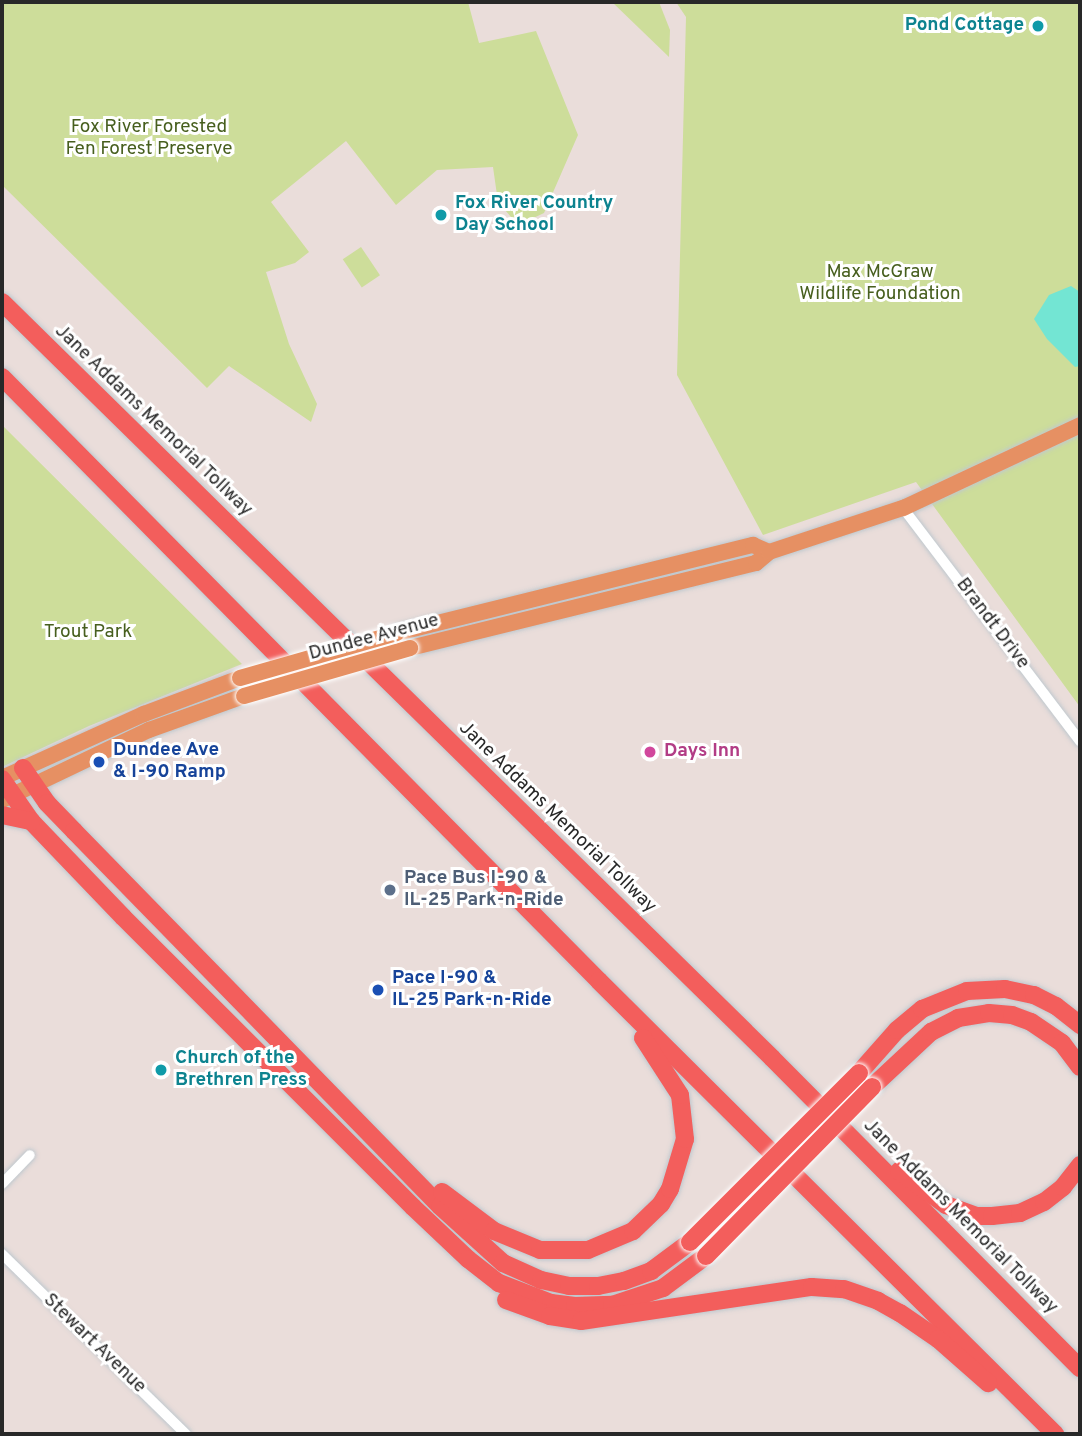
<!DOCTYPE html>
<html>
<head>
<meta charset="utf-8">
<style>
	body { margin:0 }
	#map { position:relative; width:1082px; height:1436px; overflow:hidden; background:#eaddda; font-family:Overpass,sans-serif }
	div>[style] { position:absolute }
	.green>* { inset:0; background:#cddd9a; transform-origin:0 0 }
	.water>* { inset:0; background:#73e5d3 }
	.roads { filter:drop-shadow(0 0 2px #bfc8ce) drop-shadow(0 0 2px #bfc8ce) }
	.street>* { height:10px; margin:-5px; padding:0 5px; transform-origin:5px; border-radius:5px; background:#fff }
	.primary>* { height:16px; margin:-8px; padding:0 8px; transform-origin:8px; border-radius:8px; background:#e69063 }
	.highway>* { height:18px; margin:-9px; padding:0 9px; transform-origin:9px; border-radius:9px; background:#f35e5c }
	.bridges { filter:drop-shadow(0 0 2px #fff) drop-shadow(0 0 2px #fff) }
	.primary-bridge>* { height:16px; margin:-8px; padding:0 8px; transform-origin:8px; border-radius:8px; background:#e69063 }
	.highway-bridge>* { height:18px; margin:-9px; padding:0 9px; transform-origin:9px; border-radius:9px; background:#f35e5c }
	.dots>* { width:19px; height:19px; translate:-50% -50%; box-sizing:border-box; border:4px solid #fff; border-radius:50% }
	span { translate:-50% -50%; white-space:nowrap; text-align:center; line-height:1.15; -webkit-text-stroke:6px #fff; paint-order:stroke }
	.culture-label { font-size:19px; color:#0d838f; font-weight:700 }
	.right { translate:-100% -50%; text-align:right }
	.left { translate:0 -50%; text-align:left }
	.park-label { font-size:19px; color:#475f1e }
	.street-label { font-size:19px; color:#282828 }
	.transit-label { font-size:19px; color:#164399; font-weight:700 }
	.hotel-label { font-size:19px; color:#b23c85; font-weight:700 }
	.service-label { font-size:19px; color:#4e5e75; font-weight:700 }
	.frame { position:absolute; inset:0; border:4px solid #282828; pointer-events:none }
</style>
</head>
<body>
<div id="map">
	<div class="green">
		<i style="clip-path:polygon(2px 2px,468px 2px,479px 43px,536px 31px,578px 135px,544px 213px,527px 221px,511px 217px,498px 202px,493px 167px,437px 170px,396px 205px,346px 141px,271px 202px,309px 252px,295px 263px,266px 272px,289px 344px,317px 404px,311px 422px,229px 366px,207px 388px,2px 185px)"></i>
		<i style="clip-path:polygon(612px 2px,659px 2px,670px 30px,669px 57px)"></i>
		<i style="clip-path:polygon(676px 2px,1080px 2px,1080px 707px,916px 482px,763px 535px,677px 375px,686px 17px)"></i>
		<i style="left:361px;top:247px;width:34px;height:22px;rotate:56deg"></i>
		<i style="clip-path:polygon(2px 425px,242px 664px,89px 726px,2px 767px)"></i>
	</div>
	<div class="water">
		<i style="clip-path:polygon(1071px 286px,1080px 292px,1080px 366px,1075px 367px,1047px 339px,1034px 319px,1049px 295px)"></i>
	</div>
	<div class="roads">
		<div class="street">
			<i style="left:903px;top:508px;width:293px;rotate:52.8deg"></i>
			<i style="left:2px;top:1184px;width:40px;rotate:-46deg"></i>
			<i style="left:2px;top:1254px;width:257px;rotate:44.4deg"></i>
		</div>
		<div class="primary">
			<i style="left:397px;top:633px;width:367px;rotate:-13.9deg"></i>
			<i style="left:753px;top:545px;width:17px;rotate:24deg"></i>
			<i style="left:410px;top:648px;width:356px;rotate:-13.8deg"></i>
			<i style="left:756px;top:563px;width:17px;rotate:-40deg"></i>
			<i style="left:769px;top:552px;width:141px;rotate:-18.2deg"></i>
			<i style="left:903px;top:508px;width:195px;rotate:-25.1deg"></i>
			<i style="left:2px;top:778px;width:156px;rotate:-24.3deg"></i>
			<i style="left:144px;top:714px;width:103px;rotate:-20.6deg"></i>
			<i style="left:2px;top:800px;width:163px;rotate:-25.5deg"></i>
			<i style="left:149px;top:730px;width:101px;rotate:-19.7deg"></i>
		</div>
		<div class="highway">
			<i style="left:2px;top:302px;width:1079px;rotate:44.47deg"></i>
			<i style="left:772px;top:1058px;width:437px;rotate:45.2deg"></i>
			<i style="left:2px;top:377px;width:849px;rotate:45.33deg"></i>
			<i style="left:599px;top:981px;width:643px;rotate:44.81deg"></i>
			<i style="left:23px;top:768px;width:42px;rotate:55.6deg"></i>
			<i style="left:47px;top:803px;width:39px;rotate:46deg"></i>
			<i style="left:74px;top:831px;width:524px;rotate:45.7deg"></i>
			<i style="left:440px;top:1206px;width:85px;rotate:42.1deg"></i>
			<i style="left:503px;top:1263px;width:42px;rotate:24.1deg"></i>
			<i style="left:541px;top:1280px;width:29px;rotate:12deg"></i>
			<i style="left:569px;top:1286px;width:29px"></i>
			<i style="left:598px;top:1286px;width:26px;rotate:-11deg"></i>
			<i style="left:624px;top:1281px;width:29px;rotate:-20deg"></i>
			<i style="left:651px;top:1271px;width:49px;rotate:-36.6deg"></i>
			<i style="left:2px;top:779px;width:51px;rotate:55.4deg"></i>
			<i style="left:31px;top:821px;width:133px;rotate:46.2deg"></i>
			<i style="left:123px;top:917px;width:410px;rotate:45deg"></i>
			<i style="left:413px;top:1207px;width:76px;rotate:43.4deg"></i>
			<i style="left:468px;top:1259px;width:39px;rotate:38deg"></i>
			<i style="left:499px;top:1283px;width:56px;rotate:21deg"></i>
			<i style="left:551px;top:1303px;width:24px;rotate:7deg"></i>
			<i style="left:575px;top:1306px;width:37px;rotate:-2deg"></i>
			<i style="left:612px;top:1305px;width:54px;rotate:-18.4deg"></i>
			<i style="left:663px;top:1288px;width:54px;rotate:-36.7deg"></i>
			<i style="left:2px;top:815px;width:30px;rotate:12deg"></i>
			<i style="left:859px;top:1073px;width:57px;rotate:-48.5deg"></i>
			<i style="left:897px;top:1030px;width:33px;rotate:-40deg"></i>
			<i style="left:922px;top:1009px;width:48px;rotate:-21.8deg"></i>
			<i style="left:967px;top:991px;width:38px;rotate:-3deg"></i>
			<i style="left:1005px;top:989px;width:30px;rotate:12deg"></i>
			<i style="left:1034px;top:995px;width:25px;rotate:27deg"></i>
			<i style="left:1056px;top:1006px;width:31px;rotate:38deg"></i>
			<i style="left:872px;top:1087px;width:81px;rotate:-43deg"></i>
			<i style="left:931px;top:1032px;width:30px;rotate:-27deg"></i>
			<i style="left:958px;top:1018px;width:31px;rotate:-9deg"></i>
			<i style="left:989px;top:1013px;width:23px;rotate:5deg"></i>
			<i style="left:1012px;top:1015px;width:20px;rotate:20deg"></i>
			<i style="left:1031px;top:1022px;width:37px;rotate:34deg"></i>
			<i style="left:1062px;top:1043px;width:30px;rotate:53deg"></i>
			<i style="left:899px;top:1171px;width:58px;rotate:35.9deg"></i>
			<i style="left:946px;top:1205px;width:33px;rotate:20deg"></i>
			<i style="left:977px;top:1216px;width:15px"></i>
			<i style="left:992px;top:1216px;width:28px;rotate:-6deg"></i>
			<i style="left:1020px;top:1213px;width:26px;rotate:-25deg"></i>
			<i style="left:1044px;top:1202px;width:24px;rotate:-38deg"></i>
			<i style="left:1063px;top:1187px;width:28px;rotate:-52deg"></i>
			<i style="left:442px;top:1192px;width:65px;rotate:36.9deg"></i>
			<i style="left:494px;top:1231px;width:50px;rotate:22.4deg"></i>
			<i style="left:540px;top:1250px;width:48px"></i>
			<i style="left:588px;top:1250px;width:49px;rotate:-22.9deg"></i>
			<i style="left:633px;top:1231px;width:39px;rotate:-44deg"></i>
			<i style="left:661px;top:1204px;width:17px;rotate:-59deg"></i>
			<i style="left:670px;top:1189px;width:52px;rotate:-73.3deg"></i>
			<i style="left:685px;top:1139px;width:44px;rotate:-96.5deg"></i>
			<i style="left:680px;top:1095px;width:68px;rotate:-123deg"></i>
			<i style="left:506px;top:1300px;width:47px;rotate:20deg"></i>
			<i style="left:550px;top:1316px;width:31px;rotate:9deg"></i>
			<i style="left:581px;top:1321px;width:233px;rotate:-8.4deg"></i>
			<i style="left:812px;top:1287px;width:32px;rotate:4deg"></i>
			<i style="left:844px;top:1289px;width:36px;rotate:19deg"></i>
			<i style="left:878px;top:1301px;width:25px;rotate:29deg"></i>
			<i style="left:900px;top:1313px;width:46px;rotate:34.4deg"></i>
			<i style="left:938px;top:1339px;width:67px;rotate:41.3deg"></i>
		</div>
	</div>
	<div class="bridges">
		<div class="primary-bridge">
			<i style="left:240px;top:678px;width:163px;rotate:-16deg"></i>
			<i style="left:244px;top:696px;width:173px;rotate:-16.1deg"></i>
		</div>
		<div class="highway-bridge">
			<i style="left:690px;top:1242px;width:239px;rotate:-45deg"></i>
			<i style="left:706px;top:1256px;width:237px;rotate:-45.5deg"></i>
		</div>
	</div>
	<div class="dots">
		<i style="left:1038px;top:26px;background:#0f9aa8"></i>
		<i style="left:441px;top:215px;background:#0f9aa8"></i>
		<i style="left:650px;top:752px;background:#d1479c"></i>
		<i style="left:99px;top:762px;background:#1a4fb4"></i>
		<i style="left:390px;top:890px;background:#5c6f8a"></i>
		<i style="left:378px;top:990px;background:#1a4fb4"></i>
		<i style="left:161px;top:1070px;background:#0f9aa8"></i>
	</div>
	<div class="culture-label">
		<span class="right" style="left:1024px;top:26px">Pond Cottage</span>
		<span class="left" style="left:455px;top:215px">Fox River Country<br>Day School</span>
		<span class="left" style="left:175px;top:1070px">Church of the<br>Brethren Press</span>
	</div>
	<div class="park-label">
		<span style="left:149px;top:139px">Fox River Forested<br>Fen Forest Preserve</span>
		<span style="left:880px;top:284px">Max McGraw<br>Wildlife Foundation</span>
		<span style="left:88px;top:633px">Trout Park</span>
	</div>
	<div class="street-label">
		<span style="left:153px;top:421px;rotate:44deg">Jane Addams Memorial Tollway</span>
		<span style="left:992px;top:624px;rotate:53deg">Brandt Drive</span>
		<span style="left:374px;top:638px;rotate:-15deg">Dundee Avenue</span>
		<span style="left:557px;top:818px;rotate:44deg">Jane Addams Memorial Tollway</span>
		<span style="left:960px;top:1217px;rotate:45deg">Jane Addams Memorial Tollway</span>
		<span style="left:94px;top:1344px;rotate:44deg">Stewart Avenue</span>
	</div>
	<div class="transit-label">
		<span class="left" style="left:113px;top:762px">Dundee Ave<br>&amp; I-90 Ramp</span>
		<span class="left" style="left:392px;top:990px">Pace I-90 &amp;<br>IL-25 Park-n-Ride</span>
	</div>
	<div class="hotel-label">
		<span class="left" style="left:664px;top:752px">Days Inn</span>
	</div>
	<div class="service-label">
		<span class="left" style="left:404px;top:890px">Pace Bus I-90 &amp;<br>IL-25 Park-n-Ride</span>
	</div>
	<div class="frame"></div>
</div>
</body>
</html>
